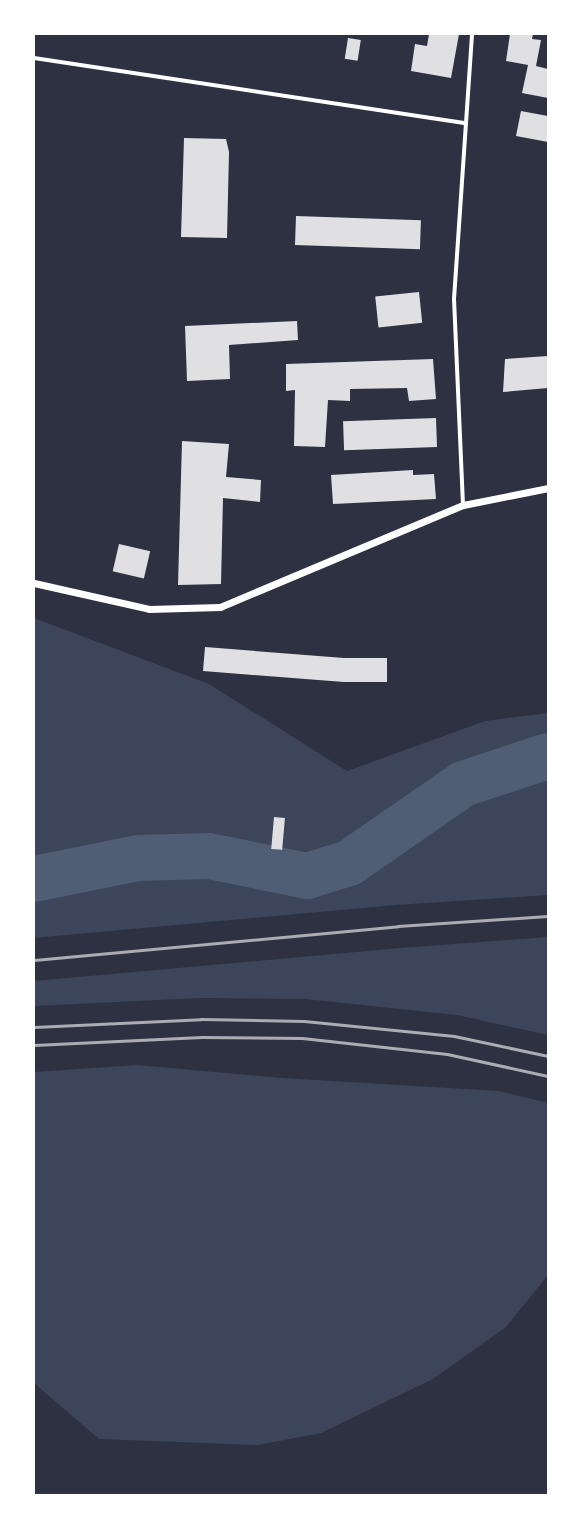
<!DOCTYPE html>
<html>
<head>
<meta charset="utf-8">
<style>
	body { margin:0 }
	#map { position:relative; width:582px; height:1529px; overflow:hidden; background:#2d3142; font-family:"Nunito Sans",sans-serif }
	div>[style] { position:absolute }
	.green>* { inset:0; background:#3c4559 }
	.river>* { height:46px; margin:-23px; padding:0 23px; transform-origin:23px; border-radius:23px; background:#4f5d75 }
	.building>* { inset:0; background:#e0e0e3; transform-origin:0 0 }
	.minor>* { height:4px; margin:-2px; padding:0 2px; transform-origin:2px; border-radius:2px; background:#fff }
	.tertiary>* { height:7px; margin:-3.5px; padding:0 3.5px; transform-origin:3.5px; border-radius:3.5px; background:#fff }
	.rail>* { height:3px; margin:-1.5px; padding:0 1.5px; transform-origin:1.5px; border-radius:1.5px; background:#abadb3 }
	span { translate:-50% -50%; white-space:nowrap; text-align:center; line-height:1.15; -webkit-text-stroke:4px #fff; paint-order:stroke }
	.frame { position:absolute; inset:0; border:35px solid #fff; pointer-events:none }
</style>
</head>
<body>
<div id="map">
	<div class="green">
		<i style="clip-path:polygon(34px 618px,209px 684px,347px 771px,485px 721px,548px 713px,548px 895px,396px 905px,34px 938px)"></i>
		<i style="clip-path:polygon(548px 937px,548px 1035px,457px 1015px,305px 999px,201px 998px,34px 1006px,34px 981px,400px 948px)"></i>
		<i style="clip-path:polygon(137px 1065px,282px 1078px,499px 1091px,548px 1103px,548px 1275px,506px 1327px,433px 1379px,321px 1433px,258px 1445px,99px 1439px,34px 1383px,34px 1072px)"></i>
	</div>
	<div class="river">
		<i style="left:34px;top:879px;width:106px;rotate:-11.4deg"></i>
		<i style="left:138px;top:858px;width:71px;rotate:-1.6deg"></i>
		<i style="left:209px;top:856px;width:100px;rotate:11.5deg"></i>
		<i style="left:307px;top:876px;width:44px;rotate:-17.2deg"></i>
		<i style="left:349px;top:863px;width:139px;rotate:-34.7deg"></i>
		<i style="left:463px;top:784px;width:89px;rotate:-18.2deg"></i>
	</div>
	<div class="building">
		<i style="clip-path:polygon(429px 34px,459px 34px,451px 78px,411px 71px,415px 44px,427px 46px)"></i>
		<i style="clip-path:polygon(510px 34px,533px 34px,532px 39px,541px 40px,536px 66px,548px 69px,548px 98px,522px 93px,528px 65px,506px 61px)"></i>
		<i style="left:348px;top:38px;width:13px;height:21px;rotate:9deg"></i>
		<i style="clip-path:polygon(521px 111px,548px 116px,548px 142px,516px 136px)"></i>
		<i style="clip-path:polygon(184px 138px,226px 139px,229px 152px,227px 238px,181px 237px)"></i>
		<i style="left:296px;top:216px;width:125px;height:29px;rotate:2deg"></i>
		<i style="left:419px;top:292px;width:31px;height:44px;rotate:84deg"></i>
		<i style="clip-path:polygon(297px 321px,298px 340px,229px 345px,230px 379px,187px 381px,185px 326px)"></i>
		<i style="clip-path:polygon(548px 356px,548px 388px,503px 392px,505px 359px)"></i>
		<i style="clip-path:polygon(433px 359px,436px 399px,409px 401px,407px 388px,350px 389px,350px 401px,328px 400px,325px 447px,294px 446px,295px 390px,286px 391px,286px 364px)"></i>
		<i style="left:436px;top:418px;width:29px;height:93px;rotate:88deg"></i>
		<i style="clip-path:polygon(182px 441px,229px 444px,226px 477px,261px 480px,260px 502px,223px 498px,221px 584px,178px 585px)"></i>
		<i style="clip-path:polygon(413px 470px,413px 475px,434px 474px,436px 499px,333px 504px,331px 475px)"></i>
		<i style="left:119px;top:544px;width:32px;height:28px;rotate:13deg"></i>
		<i style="clip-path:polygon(205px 647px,344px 658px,387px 658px,387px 682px,344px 682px,203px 671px)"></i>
		<i style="left:274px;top:817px;width:11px;height:32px;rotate:5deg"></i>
	</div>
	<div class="minor">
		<i style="left:34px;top:58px;width:435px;rotate:8.6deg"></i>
		<i style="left:463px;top:505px;width:206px;rotate:-92.5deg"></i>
		<i style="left:454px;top:299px;width:266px;rotate:-86.1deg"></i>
	</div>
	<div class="tertiary">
		<i style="left:34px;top:583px;width:118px;rotate:12.7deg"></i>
		<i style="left:149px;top:609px;width:71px;rotate:-1.6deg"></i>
		<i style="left:220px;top:607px;width:264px;rotate:-22.8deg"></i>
		<i style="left:463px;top:505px;width:87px;rotate:-11.3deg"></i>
	</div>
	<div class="rail">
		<i style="left:34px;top:960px;width:366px;rotate:-5.3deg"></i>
		<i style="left:398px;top:926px;width:150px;rotate:-3.8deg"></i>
		<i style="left:34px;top:1027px;width:167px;rotate:-2.7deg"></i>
		<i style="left:201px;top:1019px;width:103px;rotate:1.1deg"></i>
		<i style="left:304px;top:1021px;width:151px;rotate:5.7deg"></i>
		<i style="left:454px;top:1036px;width:96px;rotate:12deg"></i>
		<i style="left:34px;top:1045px;width:168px;rotate:-2.7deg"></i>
		<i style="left:202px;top:1037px;width:100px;rotate:0.6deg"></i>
		<i style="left:302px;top:1038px;width:146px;rotate:6.3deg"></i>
		<i style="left:447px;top:1054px;width:103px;rotate:12.3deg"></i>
	</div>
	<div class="frame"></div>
</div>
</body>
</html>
